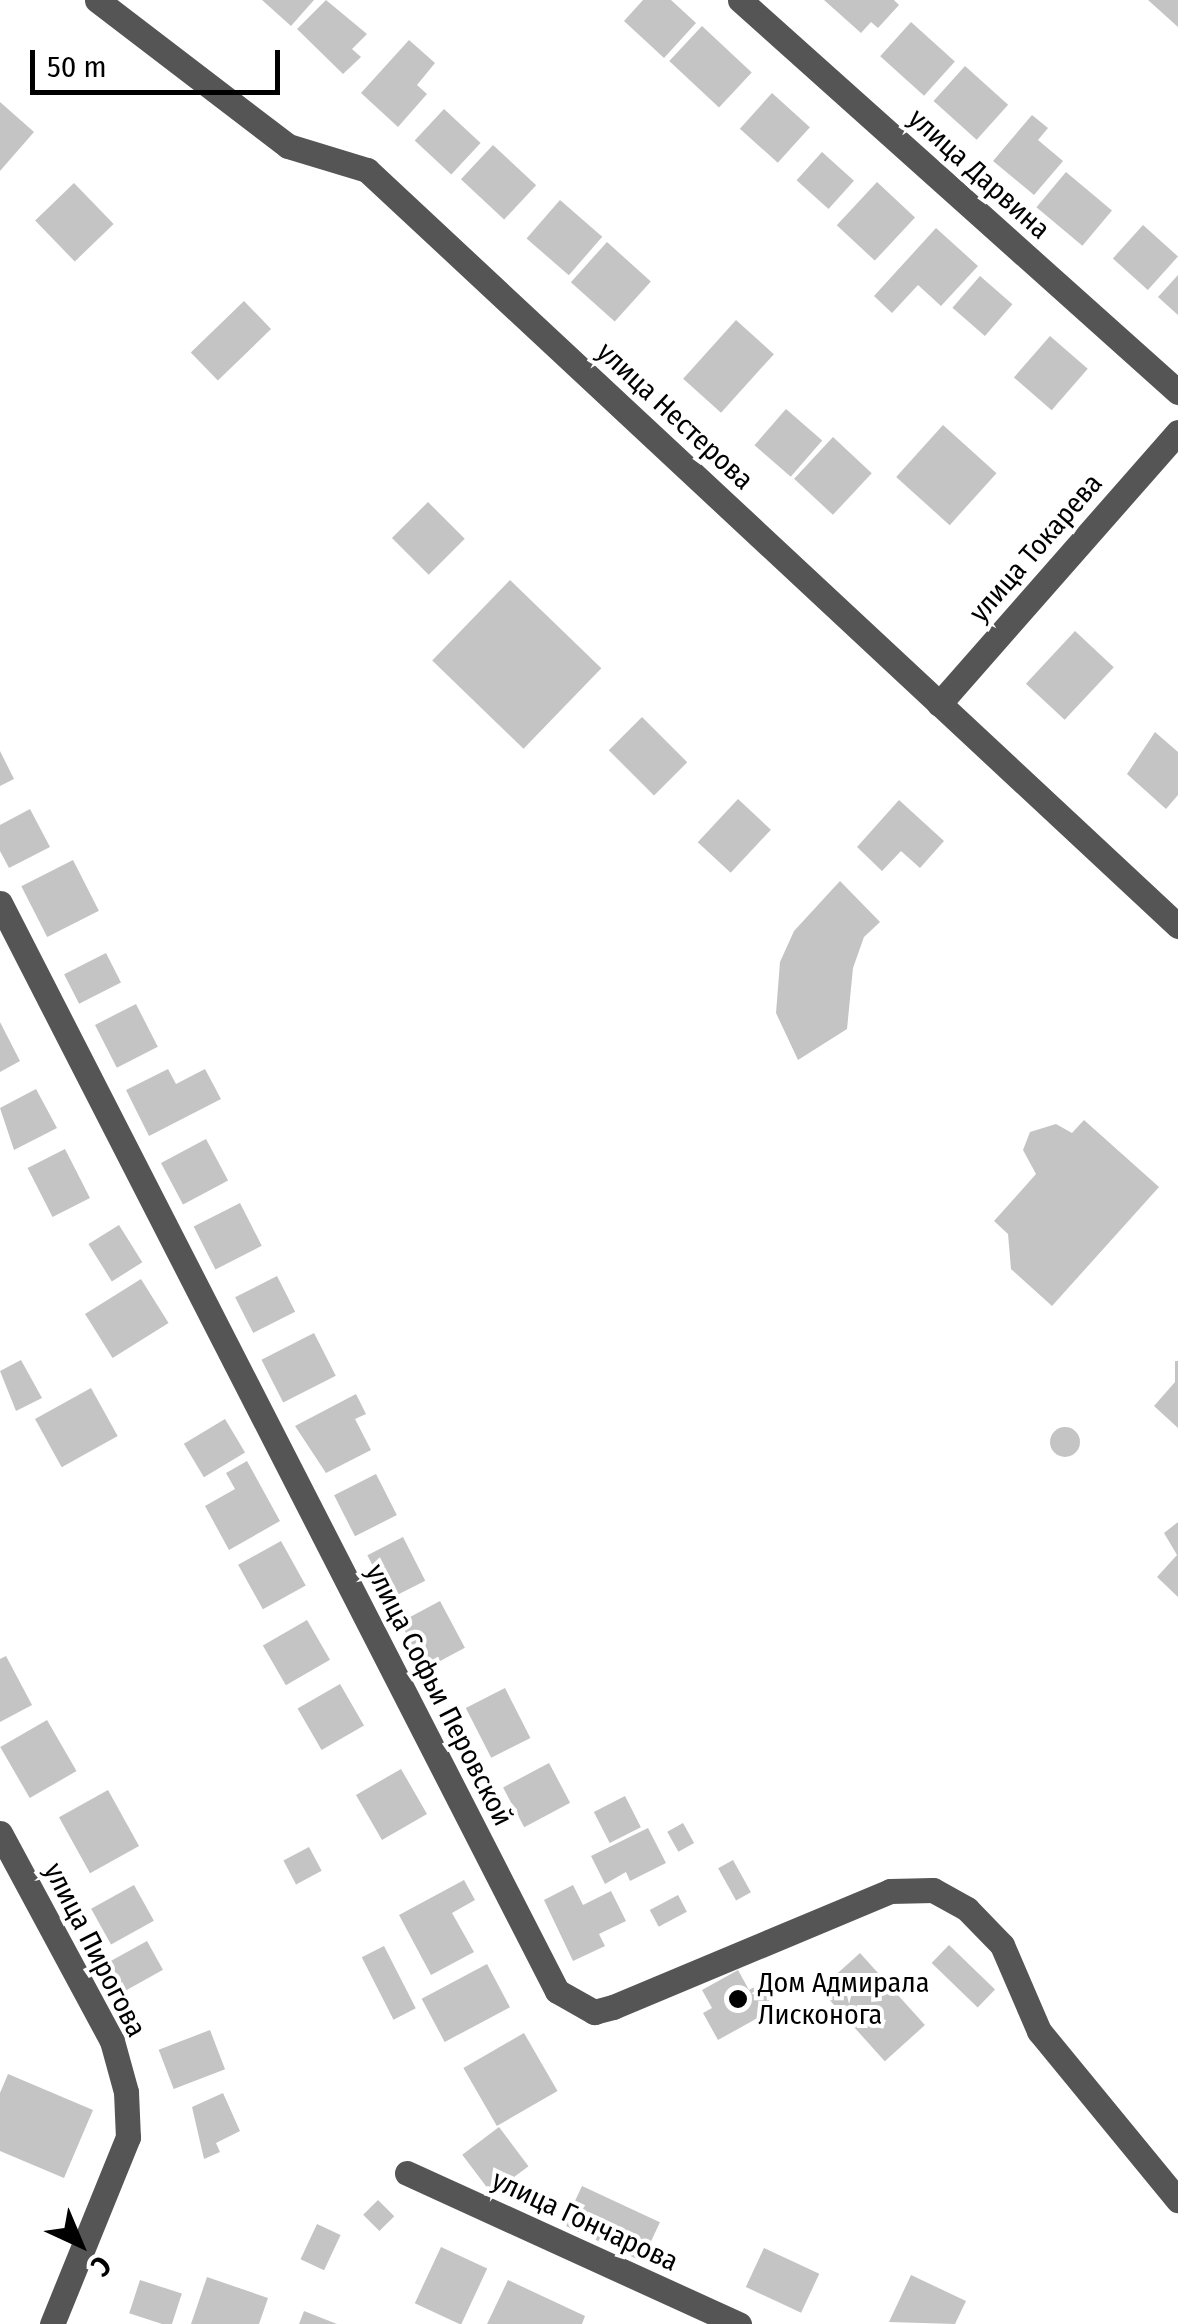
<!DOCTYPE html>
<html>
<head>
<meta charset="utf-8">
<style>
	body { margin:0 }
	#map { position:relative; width:1178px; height:2324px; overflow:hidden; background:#fff; font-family:"Fira Sans Condensed",sans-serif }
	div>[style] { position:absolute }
	.building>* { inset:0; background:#c4c4c4; transform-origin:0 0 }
	.round { border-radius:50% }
	.minor>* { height:25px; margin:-12.5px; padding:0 12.5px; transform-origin:12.5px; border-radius:12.5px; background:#555 }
	.dots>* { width:28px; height:28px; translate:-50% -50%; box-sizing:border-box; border:5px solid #fff; border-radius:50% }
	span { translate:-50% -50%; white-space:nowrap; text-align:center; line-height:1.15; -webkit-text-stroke:8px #fff; paint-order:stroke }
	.street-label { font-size:28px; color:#000 }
	.poi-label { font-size:28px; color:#000 }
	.left { translate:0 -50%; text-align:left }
	.north { position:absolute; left:30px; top:2194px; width:100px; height:100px; -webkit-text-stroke:8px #fff; paint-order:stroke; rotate:136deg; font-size:28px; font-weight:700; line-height:40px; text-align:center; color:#000 }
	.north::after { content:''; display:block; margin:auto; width:35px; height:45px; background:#000; clip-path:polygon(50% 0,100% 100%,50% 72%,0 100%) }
	.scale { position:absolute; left:30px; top:50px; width:250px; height:45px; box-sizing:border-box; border:5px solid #000; border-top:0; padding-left:12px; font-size:30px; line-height:35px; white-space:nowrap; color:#000; -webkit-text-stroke:8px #fff; paint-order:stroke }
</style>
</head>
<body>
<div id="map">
	<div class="building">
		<i style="clip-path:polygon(262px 0,314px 0,291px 26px)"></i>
		<i style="clip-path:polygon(326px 0,367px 34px,352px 49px,361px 57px,343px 74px,297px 29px)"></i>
		<i style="clip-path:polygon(643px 0,671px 0,696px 23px,664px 58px,624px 21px)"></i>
		<i style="clip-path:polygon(824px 0,894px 0,899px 5px,878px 28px,871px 22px,861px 33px)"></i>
		<i style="clip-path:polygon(1148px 0,1178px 0,1178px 27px)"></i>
		<i style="left:911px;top:22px;width:59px;height:46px;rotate:42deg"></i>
		<i style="left:702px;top:26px;width:68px;height:48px;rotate:43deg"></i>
		<i style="clip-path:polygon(409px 40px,435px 63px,417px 85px,427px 94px,398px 127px,361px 93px)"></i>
		<i style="left:965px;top:66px;width:58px;height:47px;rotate:42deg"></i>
		<i style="left:772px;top:93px;width:51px;height:48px;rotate:42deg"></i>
		<i style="clip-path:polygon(0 102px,34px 132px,0 171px)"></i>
		<i style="left:444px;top:109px;width:50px;height:43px;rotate:43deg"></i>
		<i style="clip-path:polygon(1032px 115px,1048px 128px,1038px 140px,1063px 161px,1034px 195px,993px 161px)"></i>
		<i style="left:493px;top:145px;width:59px;height:47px;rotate:43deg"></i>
		<i style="left:822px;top:152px;width:43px;height:38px;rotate:42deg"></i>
		<i style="left:1066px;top:172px;width:60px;height:46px;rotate:40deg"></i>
		<i style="left:877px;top:182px;width:52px;height:59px;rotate:43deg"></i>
		<i style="left:74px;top:183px;width:57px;height:54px;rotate:46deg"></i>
		<i style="left:560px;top:200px;width:56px;height:51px;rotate:41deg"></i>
		<i style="left:1143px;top:225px;width:47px;height:45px;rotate:42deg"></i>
		<i style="clip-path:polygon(936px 228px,978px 266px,941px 306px,918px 285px,892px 313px,874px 296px)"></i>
		<i style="left:607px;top:242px;width:59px;height:54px;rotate:42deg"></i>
		<i style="clip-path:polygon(1178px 275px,1178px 315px,1158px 297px)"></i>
		<i style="left:980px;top:276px;width:43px;height:42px;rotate:41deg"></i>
		<i style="left:244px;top:301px;width:39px;height:74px;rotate:46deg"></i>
		<i style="left:736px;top:320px;width:51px;height:79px;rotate:42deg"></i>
		<i style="left:1050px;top:336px;width:50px;height:55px;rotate:41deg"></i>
		<i style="left:786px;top:409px;width:48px;height:48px;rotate:41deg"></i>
		<i style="left:943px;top:425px;width:72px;height:70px;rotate:42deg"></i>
		<i style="left:833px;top:437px;width:53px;height:57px;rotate:43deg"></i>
		<i style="left:428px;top:502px;width:52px;height:51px;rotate:45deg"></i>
		<i style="left:510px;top:580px;width:127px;height:112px;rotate:44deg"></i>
		<i style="left:1075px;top:631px;width:53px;height:72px;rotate:43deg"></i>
		<i style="left:642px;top:717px;width:64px;height:47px;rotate:45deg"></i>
		<i style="clip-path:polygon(1155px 732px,1178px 752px,1178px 795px,1166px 809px,1127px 774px)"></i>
		<i style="clip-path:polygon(0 751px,14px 779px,0 786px)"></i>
		<i style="left:738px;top:799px;width:45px;height:59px;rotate:43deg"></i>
		<i style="clip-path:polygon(899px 800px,944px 841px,920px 868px,901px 851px,882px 871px,857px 847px)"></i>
		<i style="clip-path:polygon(30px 809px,50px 847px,9px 868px,0 851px,0 825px)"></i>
		<i style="left:73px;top:860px;width:57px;height:58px;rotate:63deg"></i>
		<i style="clip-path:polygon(840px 881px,880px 922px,864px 937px,853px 968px,847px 1029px,798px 1060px,776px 1013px,780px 962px,794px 931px)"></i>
		<i style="left:106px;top:953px;width:33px;height:47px;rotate:63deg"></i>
		<i style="left:136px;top:1004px;width:48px;height:46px;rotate:63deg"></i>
		<i style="clip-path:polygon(0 1022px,20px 1061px,0 1072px)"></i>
		<i style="clip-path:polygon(168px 1069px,176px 1084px,205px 1069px,221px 1099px,149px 1136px,126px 1090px)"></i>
		<i style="clip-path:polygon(36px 1089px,57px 1128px,14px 1150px,0 1108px)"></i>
		<i style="clip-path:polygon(1084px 1120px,1159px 1187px,1052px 1306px,1011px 1269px,1008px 1234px,994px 1221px,1036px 1174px,1023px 1150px,1030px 1132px,1056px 1124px,1072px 1133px)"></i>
		<i style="left:206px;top:1139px;width:47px;height:51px;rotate:62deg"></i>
		<i style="left:65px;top:1149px;width:55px;height:42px;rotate:63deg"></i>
		<i style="left:240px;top:1203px;width:48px;height:52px;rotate:63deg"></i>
		<i style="left:119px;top:1225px;width:44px;height:36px;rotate:58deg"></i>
		<i style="left:277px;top:1276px;width:40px;height:47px;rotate:63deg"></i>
		<i style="left:141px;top:1279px;width:52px;height:66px;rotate:58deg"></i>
		<i style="left:314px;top:1333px;width:48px;height:59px;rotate:63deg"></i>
		<i style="clip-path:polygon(21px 1360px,42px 1398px,16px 1411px,0 1371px)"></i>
		<i style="clip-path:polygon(1175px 1361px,1178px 1361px,1178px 1428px,1154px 1406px,1175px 1382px)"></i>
		<i style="left:91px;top:1388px;width:55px;height:64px;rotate:61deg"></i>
		<i style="clip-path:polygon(356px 1394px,366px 1414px,355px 1419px,371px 1450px,326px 1473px,295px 1426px)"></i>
		<i style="left:225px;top:1419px;width:39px;height:48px;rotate:59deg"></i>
		<i class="round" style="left:1050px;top:1427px;width:30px;height:30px"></i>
		<i style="clip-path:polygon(247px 1461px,280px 1521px,229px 1550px,205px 1506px,235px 1489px,226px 1473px)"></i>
		<i style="left:376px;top:1474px;width:46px;height:47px;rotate:63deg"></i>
		<i style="clip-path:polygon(1178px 1522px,1178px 1597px,1157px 1577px,1177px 1555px,1164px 1533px)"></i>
		<i style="left:403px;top:1537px;width:49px;height:40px;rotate:63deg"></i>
		<i style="left:281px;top:1541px;width:51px;height:49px;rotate:61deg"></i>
		<i style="left:440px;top:1601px;width:53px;height:45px;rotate:62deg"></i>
		<i style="left:307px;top:1620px;width:46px;height:51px;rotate:60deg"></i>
		<i style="clip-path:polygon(6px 1656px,32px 1705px,0 1722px,0 1659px)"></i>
		<i style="left:340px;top:1684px;width:48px;height:49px;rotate:60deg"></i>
		<i style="left:505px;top:1688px;width:56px;height:44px;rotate:63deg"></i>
		<i style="left:47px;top:1720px;width:59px;height:54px;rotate:60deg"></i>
		<i style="left:549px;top:1763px;width:45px;height:52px;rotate:62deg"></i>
		<i style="left:401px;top:1769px;width:52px;height:52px;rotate:60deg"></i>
		<i style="left:108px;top:1790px;width:64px;height:56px;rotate:61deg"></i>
		<i style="left:625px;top:1796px;width:35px;height:35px;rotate:63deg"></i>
		<i style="left:683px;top:1823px;width:23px;height:18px;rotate:61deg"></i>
		<i style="clip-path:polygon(648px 1828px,666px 1863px,630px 1881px,626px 1872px,605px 1884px,591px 1856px)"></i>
		<i style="left:309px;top:1847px;width:27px;height:29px;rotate:62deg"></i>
		<i style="left:733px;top:1860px;width:37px;height:17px;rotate:61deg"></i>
		<i style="clip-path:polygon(464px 1880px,475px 1900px,452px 1913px,474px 1952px,431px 1975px,399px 1915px)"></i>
		<i style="left:134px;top:1885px;width:41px;height:49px;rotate:61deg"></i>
		<i style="clip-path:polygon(573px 1885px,583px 1905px,611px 1891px,626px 1921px,599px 1934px,605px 1946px,573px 1961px,544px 1900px)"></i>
		<i style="left:678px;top:1895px;width:19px;height:32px;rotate:62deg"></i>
		<i style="left:147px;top:1941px;width:33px;height:43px;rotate:61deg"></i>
		<i style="left:949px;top:1945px;width:64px;height:25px;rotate:44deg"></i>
		<i style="left:384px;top:1946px;width:70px;height:25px;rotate:63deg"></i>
		<i style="left:860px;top:1953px;width:97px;height:54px;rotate:48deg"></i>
		<i style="left:487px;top:1964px;width:49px;height:74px;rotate:62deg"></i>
		<i style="clip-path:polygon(738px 1970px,749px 1990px,760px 1984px,774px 2009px,718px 2040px,703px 2013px,712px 2008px,702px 1990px)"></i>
		<i style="left:210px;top:2030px;width:42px;height:55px;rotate:69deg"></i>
		<i style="left:524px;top:2033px;width:67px;height:70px;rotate:60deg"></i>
		<i style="clip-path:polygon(8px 2074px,93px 2110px,64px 2178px,0 2151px,0 2093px)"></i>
		<i style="clip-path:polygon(223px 2093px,240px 2131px,216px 2143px,220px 2152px,204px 2159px,192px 2107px)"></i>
		<i style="left:499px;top:2127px;width:49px;height:46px;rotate:53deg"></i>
		<i style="left:582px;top:2186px;width:86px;height:43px;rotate:25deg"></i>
		<i style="left:378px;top:2200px;width:23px;height:21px;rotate:45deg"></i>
		<i style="left:317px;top:2224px;width:26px;height:39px;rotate:25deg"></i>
		<i style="left:441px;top:2247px;width:51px;height:62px;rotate:25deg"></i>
		<i style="left:764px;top:2248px;width:61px;height:43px;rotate:25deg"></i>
		<i style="clip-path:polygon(911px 2275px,966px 2301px,955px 2324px,889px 2322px)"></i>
		<i style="clip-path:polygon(207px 2277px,268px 2298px,259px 2324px,191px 2324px)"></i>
		<i style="left:140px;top:2280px;width:44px;height:35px;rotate:18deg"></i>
		<i style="clip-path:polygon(508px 2280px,585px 2316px,582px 2324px,487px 2324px)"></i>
		<i style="clip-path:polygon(304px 2311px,337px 2324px,299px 2324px)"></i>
	</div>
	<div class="minor">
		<i style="left:97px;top:0;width:240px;rotate:37.4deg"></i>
		<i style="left:288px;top:146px;width:83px;rotate:16.9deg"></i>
		<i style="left:367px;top:170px;width:1109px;rotate:42.99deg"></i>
		<i style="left:740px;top:0;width:588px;rotate:41.83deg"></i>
		<i style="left:939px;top:704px;width:362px;rotate:-48.7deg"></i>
		<i style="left:0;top:903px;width:1222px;rotate:62.89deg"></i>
		<i style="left:557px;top:1991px;width:43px;rotate:29.6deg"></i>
		<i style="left:594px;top:2012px;width:20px;rotate:-15deg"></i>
		<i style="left:613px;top:2007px;width:300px;rotate:-22.7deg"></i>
		<i style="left:890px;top:1891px;width:43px;rotate:-1.3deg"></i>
		<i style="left:933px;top:1890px;width:39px;rotate:29deg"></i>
		<i style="left:967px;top:1909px;width:50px;rotate:45.8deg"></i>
		<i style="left:1002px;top:1945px;width:94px;rotate:66.7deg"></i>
		<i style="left:1039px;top:2031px;width:219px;rotate:50.6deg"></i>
		<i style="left:0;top:1833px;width:236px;rotate:61.7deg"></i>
		<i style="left:112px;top:2041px;width:53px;rotate:74.6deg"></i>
		<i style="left:126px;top:2092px;width:45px;rotate:87.5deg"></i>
		<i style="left:128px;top:2137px;width:202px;rotate:112.1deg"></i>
		<i style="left:407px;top:2173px;width:365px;rotate:24.5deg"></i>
	</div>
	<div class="dots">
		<i style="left:738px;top:1999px;background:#000"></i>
	</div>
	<div class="street-label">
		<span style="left:979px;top:174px;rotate:42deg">улица Дарвина</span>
		<span style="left:675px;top:416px;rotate:43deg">улица Нестерова</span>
		<span style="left:1036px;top:548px;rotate:-49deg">улица Токарева</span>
		<span style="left:439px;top:1695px;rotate:63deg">улица Софьи Перовской</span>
		<span style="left:95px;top:1950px;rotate:63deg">улица Пирогова</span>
		<span style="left:585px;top:2221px;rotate:25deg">улица Гончарова</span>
	</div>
	<div class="poi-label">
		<span class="left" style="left:758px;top:1999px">Дом Адмирала<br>Лисконога</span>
	</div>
	<div class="north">С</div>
	<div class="scale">50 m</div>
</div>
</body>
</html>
